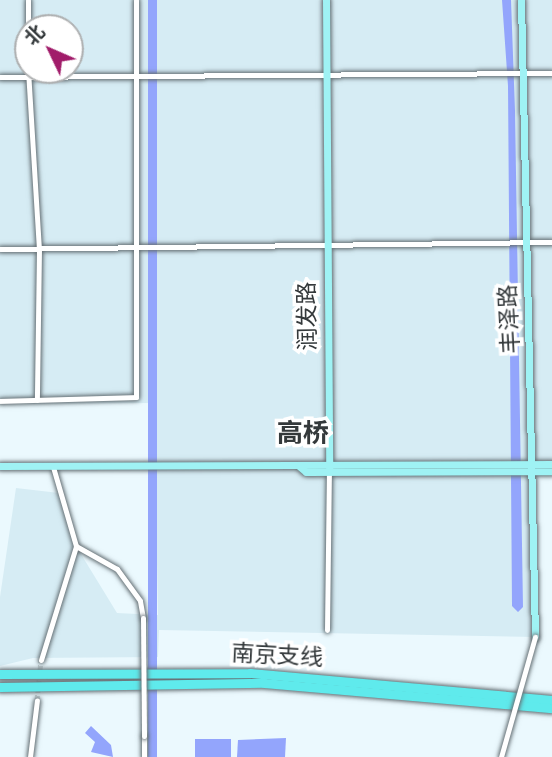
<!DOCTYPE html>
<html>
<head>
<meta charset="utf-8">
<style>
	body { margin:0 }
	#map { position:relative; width:552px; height:757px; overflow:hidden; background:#ebf9fe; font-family:"Source Sans 3","Noto Sans SC",sans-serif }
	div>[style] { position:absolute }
	.built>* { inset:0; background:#d6ecf4 }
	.water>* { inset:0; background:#93a5fc; transform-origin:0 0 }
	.minor-tunnel>* { height:5px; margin-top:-2.5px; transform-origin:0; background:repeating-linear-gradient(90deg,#c6d3d7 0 5px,transparent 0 7.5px) }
	.roads { filter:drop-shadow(0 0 2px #657075) drop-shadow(0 0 2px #657075) }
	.minor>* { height:5px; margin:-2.5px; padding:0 2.5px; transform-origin:2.5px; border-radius:2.5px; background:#fff }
	.major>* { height:7px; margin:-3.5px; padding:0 3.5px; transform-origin:3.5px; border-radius:3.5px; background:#9ff2f4 }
	.highway>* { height:9px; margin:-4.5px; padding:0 4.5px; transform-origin:4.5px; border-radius:4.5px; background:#5feaec }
	.bridges { filter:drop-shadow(0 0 2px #657075) drop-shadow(0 0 2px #657075) }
	.minor-bridge>* { height:5px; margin:-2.5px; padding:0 2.5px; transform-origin:2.5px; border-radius:2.5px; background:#fff }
	span { translate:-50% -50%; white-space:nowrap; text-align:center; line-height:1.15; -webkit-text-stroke:7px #fff; paint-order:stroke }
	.street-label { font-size:23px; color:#34393b }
	.quarter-label { font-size:26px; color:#34393b; font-weight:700 }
	.north { position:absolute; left:14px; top:14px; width:70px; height:70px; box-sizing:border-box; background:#fff; border:2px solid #aeb0b1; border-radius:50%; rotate:314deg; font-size:19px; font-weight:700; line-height:28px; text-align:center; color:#34393b }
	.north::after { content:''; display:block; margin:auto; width:24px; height:32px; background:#a11c6a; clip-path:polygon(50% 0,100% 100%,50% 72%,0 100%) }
</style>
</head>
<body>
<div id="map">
	<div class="built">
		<i style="clip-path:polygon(evenodd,0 0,552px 0,552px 464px,536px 465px,535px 637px,159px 630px,158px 657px,33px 658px,0 666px,0 597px,16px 488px,59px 493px,76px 546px,117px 613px,158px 615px,154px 403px,0 404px,0 0,28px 28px,70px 28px,70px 70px,28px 70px,28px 28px)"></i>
	</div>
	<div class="water">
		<i style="left:148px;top:0;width:9px;height:757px"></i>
		<i style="clip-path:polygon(502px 0,511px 0,515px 111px,523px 607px,518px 612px,512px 606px,508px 86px)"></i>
		<i style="clip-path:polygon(91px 726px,111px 745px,113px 757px,91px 752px,95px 742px,85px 733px)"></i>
		<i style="clip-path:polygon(286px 738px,285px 757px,237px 757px,238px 740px)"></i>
		<i style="left:195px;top:739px;width:36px;height:18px"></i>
	</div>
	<div class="minor-tunnel">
		<i style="left:37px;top:700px;width:40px;rotate:-84.3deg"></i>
	</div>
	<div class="roads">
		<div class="minor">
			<i style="left:28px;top:0;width:28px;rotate:90deg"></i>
			<i style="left:28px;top:70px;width:179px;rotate:86.5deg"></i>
			<i style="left:39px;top:249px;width:151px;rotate:90.8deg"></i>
			<i style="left:0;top:77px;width:552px;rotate:-0.42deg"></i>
			<i style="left:0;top:249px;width:552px;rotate:-0.73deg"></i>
			<i style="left:0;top:401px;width:136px;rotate:-1.7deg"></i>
			<i style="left:136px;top:397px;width:397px;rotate:-90deg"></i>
			<i style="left:76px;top:546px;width:47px;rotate:29.3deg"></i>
			<i style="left:117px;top:569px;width:39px;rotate:54deg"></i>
			<i style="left:140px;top:601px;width:17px;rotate:80deg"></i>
			<i style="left:327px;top:630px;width:159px;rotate:-89.3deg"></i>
			<i style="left:41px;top:660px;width:119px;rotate:-72.9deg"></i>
			<i style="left:76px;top:546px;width:82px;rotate:-106.2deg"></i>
			<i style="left:144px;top:736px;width:21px;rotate:90deg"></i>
			<i style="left:30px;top:757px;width:57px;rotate:-83deg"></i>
		</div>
		<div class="major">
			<i style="left:326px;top:0;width:471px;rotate:89.6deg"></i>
			<i style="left:521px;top:0;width:637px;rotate:88.74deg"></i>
			<i style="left:0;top:466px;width:552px;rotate:-0.21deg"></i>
			<i style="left:299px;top:466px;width:9px;rotate:41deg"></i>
			<i style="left:306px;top:472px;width:246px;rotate:-0.2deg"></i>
		</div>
		<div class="highway">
			<i style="left:0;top:674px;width:250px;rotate:-0.2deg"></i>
			<i style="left:250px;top:673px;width:303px;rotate:5.1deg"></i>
			<i style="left:0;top:687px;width:264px;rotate:-0.9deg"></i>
			<i style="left:264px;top:683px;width:289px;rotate:5deg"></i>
		</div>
	</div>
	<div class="bridges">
		<div class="minor-bridge">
			<i style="left:143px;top:618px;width:118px;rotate:89.5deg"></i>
			<i style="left:501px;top:757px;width:125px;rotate:-74.2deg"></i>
		</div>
	</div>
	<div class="street-label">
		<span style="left:308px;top:316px;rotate:-91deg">润发路</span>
		<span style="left:510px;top:319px;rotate:-93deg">丰泽路</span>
		<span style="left:277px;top:656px;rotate:3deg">南京支线</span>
	</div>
	<div class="quarter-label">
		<span style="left:303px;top:434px">高桥</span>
	</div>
	<div class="north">北</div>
</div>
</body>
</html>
